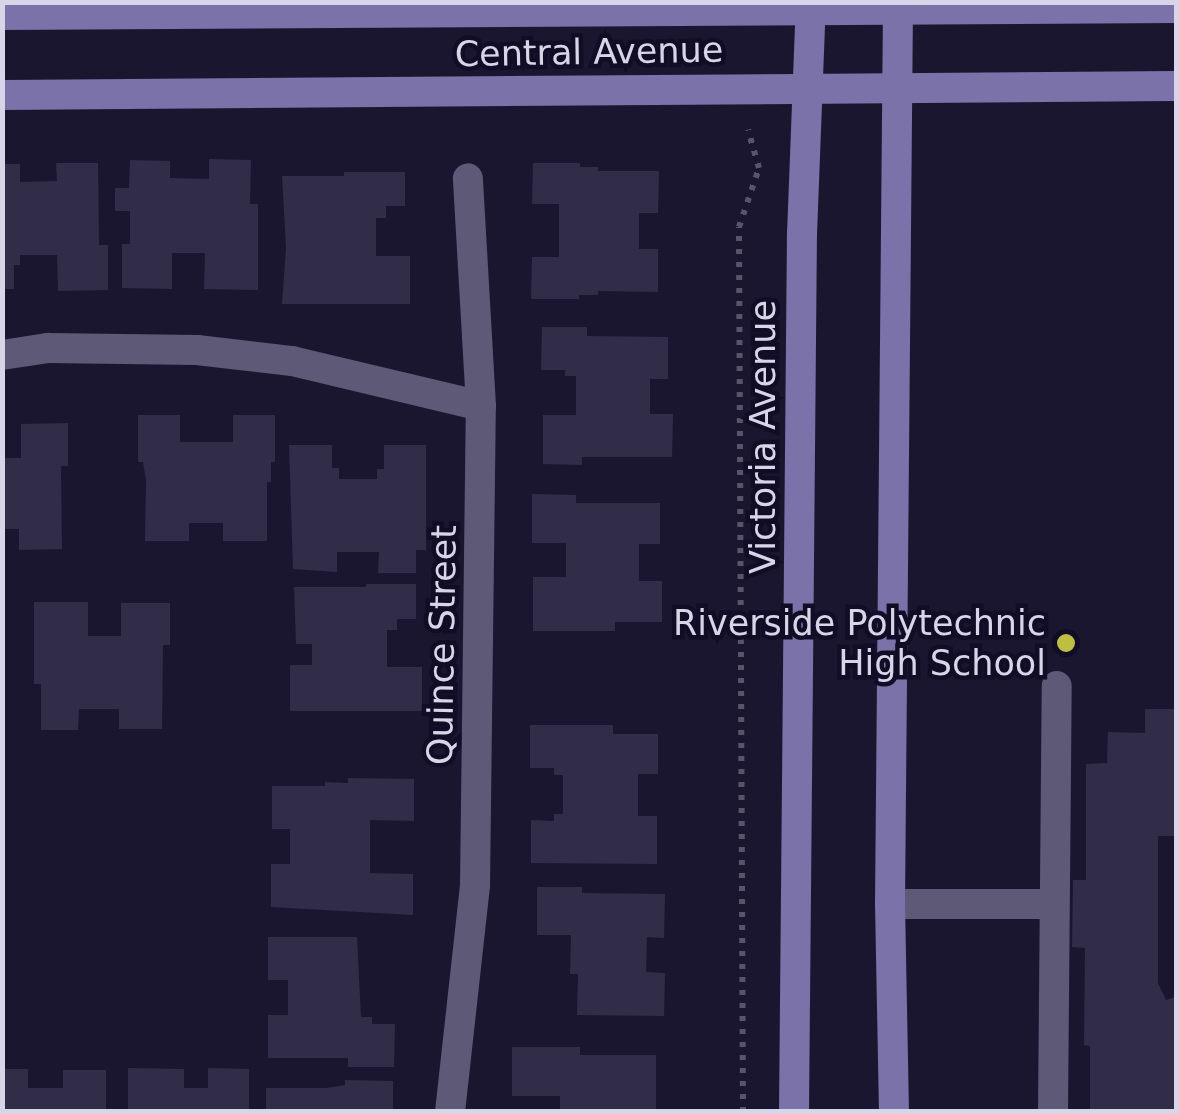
<!DOCTYPE html>
<html>
<head>
<meta charset="utf-8">
<style>
	body { margin:0 }
	#map { position:relative; width:1179px; height:1114px; overflow:hidden; background:#1b1630; font-family:"DejaVu Sans",sans-serif }
	div>[style] { position:absolute }
	.building>* { inset:0; background:#312c48 }
	.path>* { height:6px; margin-top:-3px; transform-origin:0; background:repeating-linear-gradient(90deg,#58546c 0 5px,transparent 0 13px) }
	.minor>* { height:30px; margin:-15px; padding:0 15px; transform-origin:15px; border-radius:15px; background:#5d5977 }
	.major>* { height:30px; margin:-15px; padding:0 15px; transform-origin:15px; border-radius:15px; background:#7a72a8 }
	.dots>* { width:28px; height:28px; translate:-50% -50%; box-sizing:border-box; border:5px solid #120d26; border-radius:50% }
	span { translate:-50% -50%; white-space:nowrap; text-align:center; line-height:1.15; -webkit-text-stroke:9px #120d26; paint-order:stroke }
	.street-label { font-size:35px; color:#d7d5e7 }
	.poi-label { font-size:35px; color:#d7d5e7 }
	.right { translate:-100% -50%; text-align:right }
	.frame { position:absolute; inset:0; border:5px solid #d7d5e7; pointer-events:none }
</style>
</head>
<body>
<div id="map">
	<div class="building">
		<i style="clip-path:polygon(209px 159px,251px 160px,250px 204px,258px 204px,258px 290px,204px 289px,205px 253px,172px 253px,172px 289px,122px 288px,122px 244px,130px 244px,130px 211px,115px 211px,115px 188px,129px 188px,130px 160px,170px 161px,170px 178px,209px 179px)"></i>
		<i style="clip-path:polygon(56px 163px,98px 163px,99px 245px,108px 245px,108px 290px,58px 291px,57px 255px,20px 255px,20px 265px,14px 265px,14px 289px,2px 289px,2px 164px,20px 164px,20px 182px,57px 181px)"></i>
		<i style="clip-path:polygon(533px 163px,580px 163px,580px 167px,598px 167px,598px 171px,659px 171px,658px 213px,639px 213px,639px 249px,658px 249px,658px 292px,598px 291px,598px 295px,579px 295px,579px 299px,531px 299px,532px 257px,559px 257px,559px 204px,532px 204px)"></i>
		<i style="clip-path:polygon(344px 172px,405px 172px,405px 206px,386px 206px,386px 218px,376px 218px,376px 256px,410px 256px,410px 304px,282px 304px,286px 248px,282px 176px,344px 176px)"></i>
		<i style="clip-path:polygon(542px 327px,587px 327px,587px 336px,668px 337px,668px 379px,650px 379px,650px 414px,673px 414px,672px 457px,582px 457px,582px 465px,543px 464px,543px 415px,576px 415px,576px 376px,565px 376px,565px 370px,541px 370px)"></i>
		<i style="clip-path:polygon(138px 415px,180px 415px,180px 442px,233px 442px,233px 415px,275px 415px,275px 462px,271px 462px,271px 482px,267px 482px,267px 541px,223px 541px,223px 523px,189px 523px,189px 541px,145px 541px,146px 480px,143px 462px,138px 462px)"></i>
		<i style="clip-path:polygon(68px 423px,68px 466px,61px 466px,62px 549px,19px 550px,19px 529px,2px 529px,2px 458px,21px 458px,21px 424px)"></i>
		<i style="clip-path:polygon(289px 445px,332px 445px,332px 468px,339px 468px,339px 479px,377px 479px,377px 469px,384px 469px,384px 445px,426px 445px,426px 550px,416px 550px,416px 573px,378px 573px,379px 552px,337px 552px,337px 572px,293px 569px)"></i>
		<i style="clip-path:polygon(532px 494px,576px 495px,576px 503px,660px 503px,660px 544px,639px 544px,639px 581px,662px 581px,662px 622px,615px 622px,615px 631px,533px 631px,533px 577px,566px 577px,566px 543px,532px 543px)"></i>
		<i style="clip-path:polygon(366px 584px,416px 584px,416px 619px,397px 619px,397px 630px,387px 630px,387px 667px,422px 667px,422px 711px,290px 711px,290px 665px,312px 665px,312px 644px,296px 644px,294px 587px,366px 587px)"></i>
		<i style="clip-path:polygon(34px 602px,88px 602px,88px 636px,121px 636px,121px 603px,170px 603px,170px 645px,163px 645px,162px 729px,119px 729px,119px 709px,79px 709px,78px 730px,41px 730px,41px 684px,34px 684px)"></i>
		<i style="clip-path:polygon(1145px 709px,1176px 709px,1176px 836px,1158px 836px,1158px 983px,1166px 1000px,1176px 997px,1176px 1112px,1090px 1112px,1090px 1046px,1084px 1045px,1085px 948px,1072px 947px,1073px 880px,1086px 880px,1086px 764px,1107px 763px,1108px 732px,1145px 733px)"></i>
		<i style="clip-path:polygon(530px 725px,613px 725px,613px 734px,658px 734px,658px 774px,638px 774px,638px 816px,657px 816px,657px 864px,531px 863px,531px 820px,554px 821px,554px 814px,563px 814px,563px 775px,554px 775px,554px 768px,530px 768px)"></i>
		<i style="clip-path:polygon(348px 778px,414px 779px,414px 821px,370px 820px,370px 873px,413px 874px,413px 915px,271px 907px,271px 864px,290px 864px,290px 829px,272px 829px,272px 786px,325px 786px,325px 782px,348px 783px)"></i>
		<i style="clip-path:polygon(537px 887px,582px 887px,582px 893px,665px 894px,664px 938px,647px 937px,646px 972px,665px 973px,664px 1016px,577px 1015px,578px 974px,570px 974px,571px 935px,537px 935px)"></i>
		<i style="clip-path:polygon(268px 937px,357px 937px,361px 1017px,372px 1017px,372px 1024px,395px 1024px,394px 1067px,348px 1067px,348px 1058px,268px 1058px,268px 1015px,288px 1015px,288px 980px,268px 980px)"></i>
		<i style="clip-path:polygon(512px 1047px,580px 1047px,580px 1055px,656px 1055px,656px 1112px,560px 1112px,560px 1096px,512px 1096px)"></i>
		<i style="clip-path:polygon(128px 1068px,184px 1069px,184px 1088px,208px 1088px,208px 1068px,249px 1069px,249px 1112px,128px 1112px)"></i>
		<i style="clip-path:polygon(2px 1069px,28px 1069px,28px 1088px,63px 1088px,63px 1070px,106px 1070px,106px 1112px,2px 1112px)"></i>
		<i style="clip-path:polygon(345px 1080px,393px 1081px,393px 1112px,266px 1112px,266px 1088px,327px 1088px,345px 1085px)"></i>
	</div>
	<div class="path">
		<i style="left:743px;top:1112px;width:885px;rotate:-90.26deg"></i>
		<i style="left:739px;top:227px;width:62px;rotate:-71.3deg"></i>
		<i style="left:759px;top:168px;width:40px;rotate:-106deg"></i>
	</div>
	<div class="minor">
		<i style="left:2px;top:355px;width:47px;rotate:-8.7deg"></i>
		<i style="left:48px;top:348px;width:149px;rotate:0.8deg"></i>
		<i style="left:197px;top:350px;width:96px;rotate:6.6deg"></i>
		<i style="left:292px;top:361px;width:194px;rotate:13.4deg"></i>
		<i style="left:890px;top:904px;width:162px"></i>
		<i style="left:450px;top:1112px;width:228px;rotate:-83.7deg"></i>
		<i style="left:475px;top:885px;width:479px;rotate:-89.3deg"></i>
		<i style="left:481px;top:406px;width:228px;rotate:-93.3deg"></i>
		<i style="left:1053px;top:1112px;width:426px;rotate:-89.5deg"></i>
	</div>
	<div class="major">
		<i style="left:2px;top:15px;width:1174px;rotate:-0.34deg"></i>
		<i style="left:2px;top:95px;width:1174px;rotate:-0.44deg"></i>
		<i style="left:794px;top:1112px;width:878px;rotate:-89.48deg"></i>
		<i style="left:802px;top:234px;width:232px;rotate:-87.8deg"></i>
		<i style="left:894px;top:1112px;width:208px;rotate:-91.1deg"></i>
		<i style="left:890px;top:904px;width:902px;rotate:-89.49deg"></i>
	</div>
	<div class="dots">
		<i style="left:1066px;top:643px;background:#bdbf43"></i>
	</div>
	<div class="street-label">
		<span style="left:589px;top:52px;rotate:-1deg">Central Avenue</span>
		<span style="left:763px;top:437px;rotate:-90deg">Victoria Avenue</span>
		<span style="left:442px;top:645px;rotate:-89deg">Quince Street</span>
	</div>
	<div class="poi-label">
		<span class="right" style="left:1046px;top:643px">Riverside Polytechnic<br>High School</span>
	</div>
	<div class="frame"></div>
</div>
</body>
</html>
